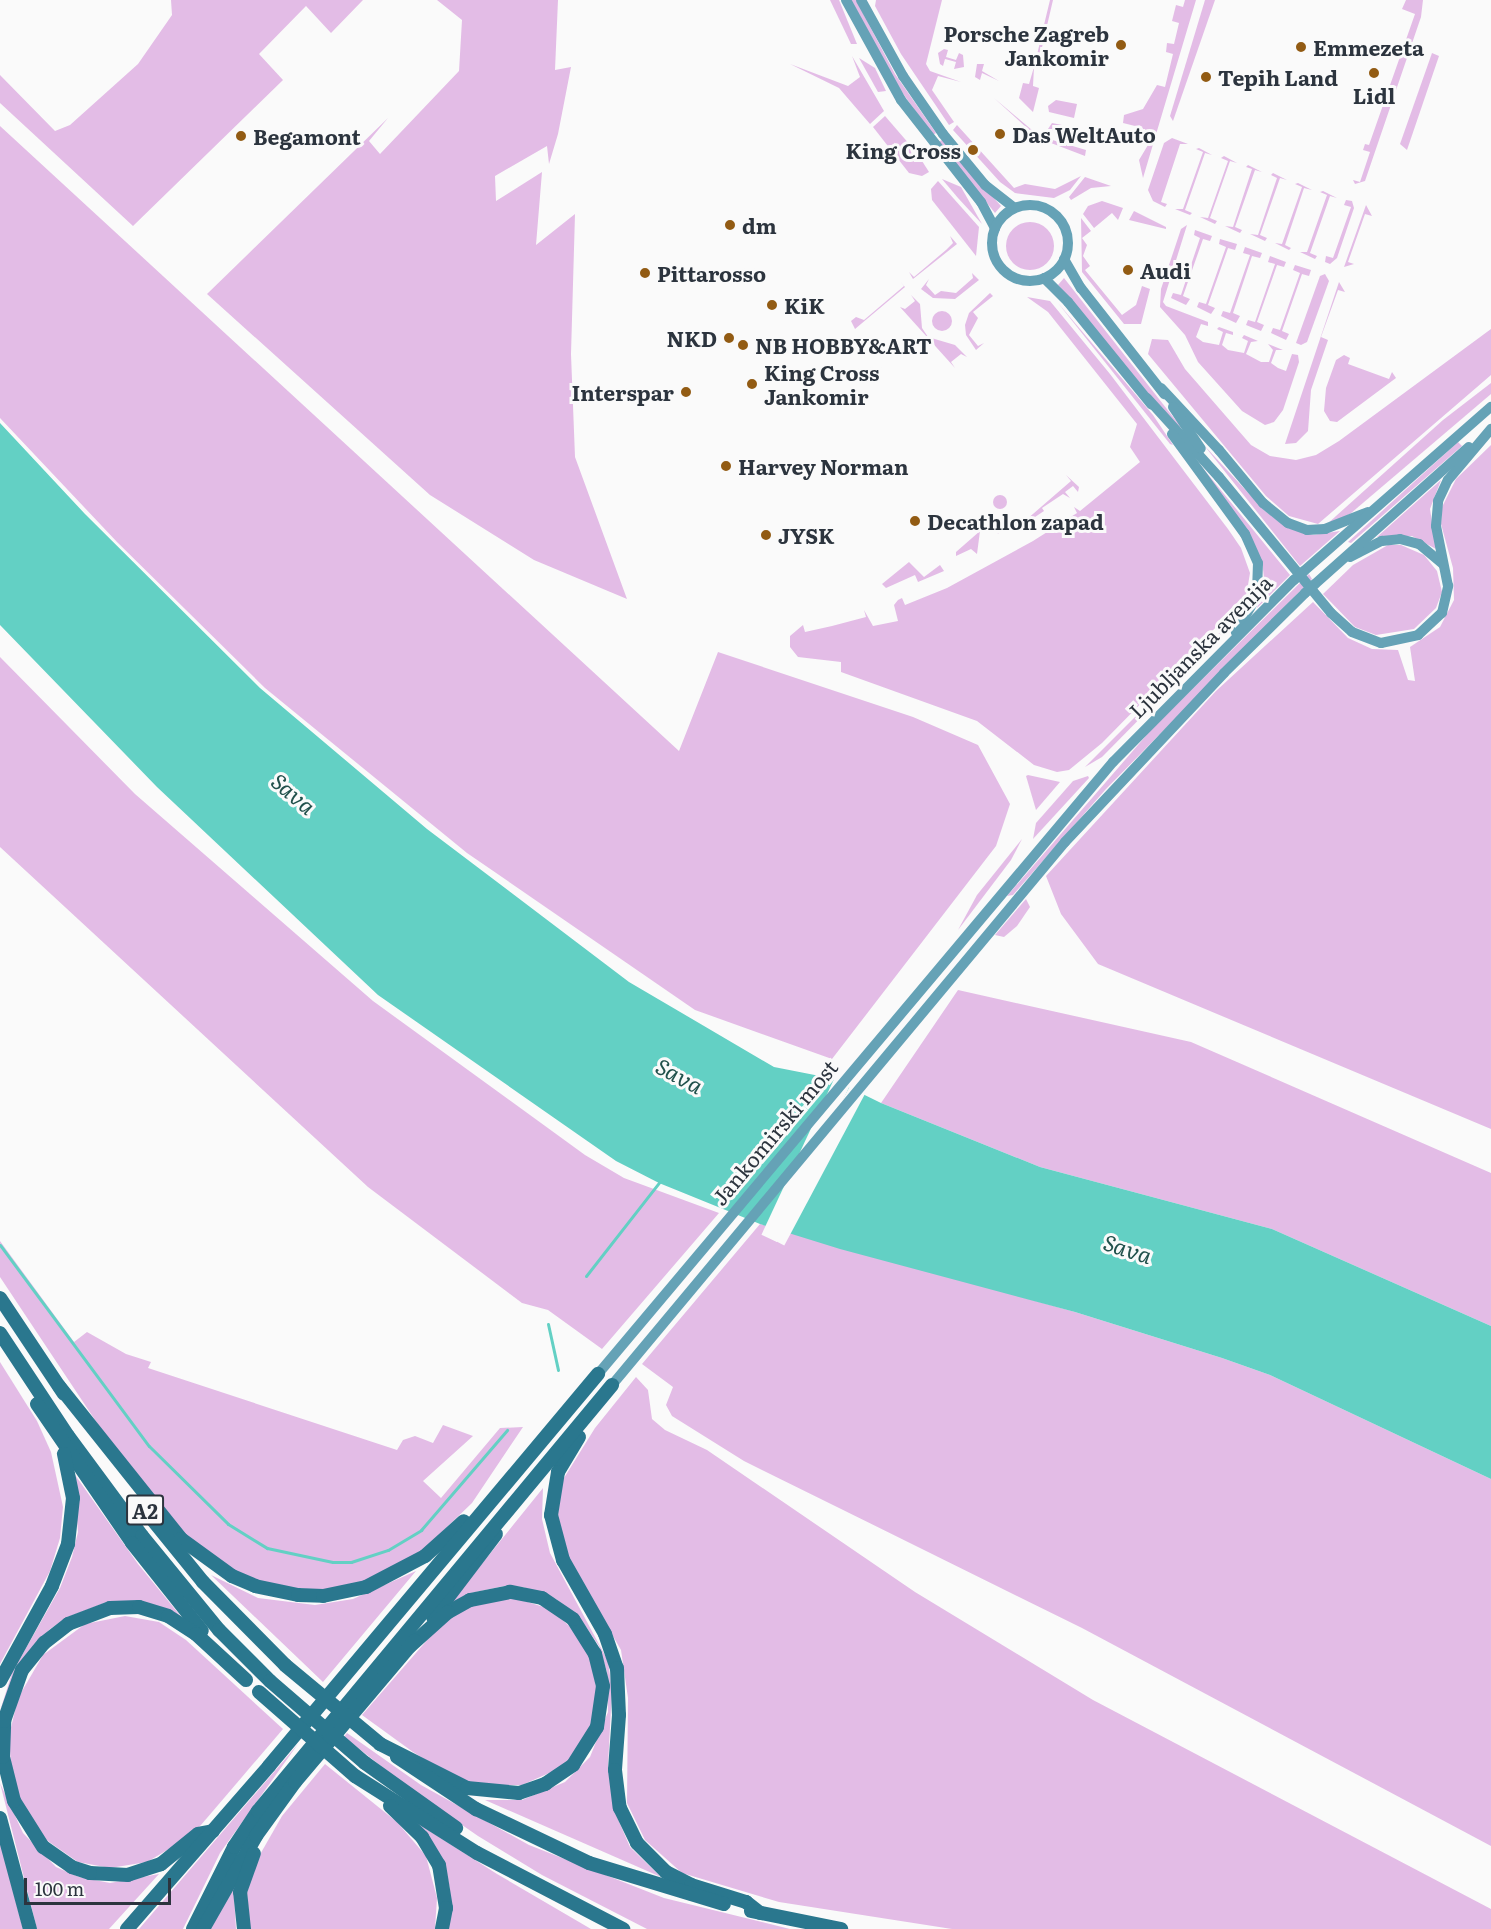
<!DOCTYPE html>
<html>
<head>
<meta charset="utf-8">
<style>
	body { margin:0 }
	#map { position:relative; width:1491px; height:1929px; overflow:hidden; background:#fafafa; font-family:Literata,serif }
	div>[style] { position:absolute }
	.green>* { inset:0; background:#e3bce6 }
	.round { border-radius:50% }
	.water>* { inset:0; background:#63d0c4 }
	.pier>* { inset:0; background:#fafafa; transform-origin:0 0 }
	.stream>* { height:3px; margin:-1.5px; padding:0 1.5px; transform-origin:1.5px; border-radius:1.5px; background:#63d0c4 }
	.secondary>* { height:10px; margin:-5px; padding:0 5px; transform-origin:5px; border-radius:5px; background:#65a2b6 }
	.secondary>.ring { margin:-5px; padding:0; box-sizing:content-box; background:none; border:10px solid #65a2b6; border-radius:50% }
	.highway>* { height:14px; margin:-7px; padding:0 7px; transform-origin:7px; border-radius:7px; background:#2a778e }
	.secondary-bridge>* { height:10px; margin:-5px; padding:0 5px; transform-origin:5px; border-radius:5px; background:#65a2b6 }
	.highway-bridge>* { height:14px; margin:-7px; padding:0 7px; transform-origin:7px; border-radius:7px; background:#2a778e }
	.dots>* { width:16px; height:16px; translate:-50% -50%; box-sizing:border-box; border:3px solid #fafafa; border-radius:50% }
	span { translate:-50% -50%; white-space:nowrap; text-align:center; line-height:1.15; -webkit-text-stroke:6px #fafafa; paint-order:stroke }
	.shield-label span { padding:2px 4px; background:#fafafa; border:2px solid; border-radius:4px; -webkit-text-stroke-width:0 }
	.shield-label { font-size:20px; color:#2c343e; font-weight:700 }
	.poi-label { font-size:21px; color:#2c343e; font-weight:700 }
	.right { translate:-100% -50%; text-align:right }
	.left { translate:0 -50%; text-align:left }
	.street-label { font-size:21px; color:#2c343e }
	.water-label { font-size:22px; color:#21514c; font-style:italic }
	.scale { position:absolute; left:24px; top:1878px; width:147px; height:27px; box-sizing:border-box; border:3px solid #2c343e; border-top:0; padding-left:8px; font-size:18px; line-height:21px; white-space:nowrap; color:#2c343e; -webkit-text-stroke:4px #fafafa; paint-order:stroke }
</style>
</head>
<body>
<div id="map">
	<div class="green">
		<i style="clip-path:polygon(171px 0,363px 0,331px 33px,306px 6px,259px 54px,283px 80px,133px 226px,0 103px,0 75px,55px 131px,70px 125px,138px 64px,172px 15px)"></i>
		<i style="clip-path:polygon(437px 0,558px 0,555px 70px,571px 67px,558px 134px,549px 164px,547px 146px,495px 176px,496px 201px,542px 172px,536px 245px,575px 214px,571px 354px,575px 457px,627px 599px,534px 560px,430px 495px,207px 294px,388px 118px,369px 141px,380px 154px,459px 71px,462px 20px)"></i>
		<i style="clip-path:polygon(830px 0,839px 0,857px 44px,851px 44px)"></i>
		<i style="clip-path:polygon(851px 0,856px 0,895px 74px,936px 133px,933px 135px,901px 91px)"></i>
		<i style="clip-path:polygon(876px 0,942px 0,926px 64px,930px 71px,961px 82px,938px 76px,932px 90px,954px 122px,949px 125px,901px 54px,875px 6px)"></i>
		<i style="clip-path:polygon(1050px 0,1053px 0,1046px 30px,1053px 32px,1051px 40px,1044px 39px,1038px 64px,1035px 63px,1041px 38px,1034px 36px,1036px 28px,1043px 29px)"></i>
		<i style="clip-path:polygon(1185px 0,1196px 0,1143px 178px,1139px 160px,1148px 145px,1139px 143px,1143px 128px,1123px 123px,1124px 115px,1143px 109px,1157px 85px,1165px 87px,1173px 54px,1166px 52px,1167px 43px,1174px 44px,1179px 23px,1172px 21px,1176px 5px,1183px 7px)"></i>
		<i style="clip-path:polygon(1205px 0,1215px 0,1173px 121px,1170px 116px)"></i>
		<i style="clip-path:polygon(1406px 0,1423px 0,1421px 17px,1365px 181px,1355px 184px,1353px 180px,1360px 182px,1370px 152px,1363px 150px,1365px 144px,1369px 145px,1415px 14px,1402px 9px)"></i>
		<i style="clip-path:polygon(944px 49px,948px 50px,946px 57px,956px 60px,959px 53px,963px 55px,964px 67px,954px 69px,956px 62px,945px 59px,943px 66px,940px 64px,938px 53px)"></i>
		<i style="clip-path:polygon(1432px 53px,1439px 56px,1407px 150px,1400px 144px)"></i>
		<i style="clip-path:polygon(852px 56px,884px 111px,870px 124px,839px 88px,790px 64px,848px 86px,860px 77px)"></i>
		<i style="clip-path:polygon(859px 58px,875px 68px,886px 91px,878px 92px)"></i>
		<i style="clip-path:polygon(977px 64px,984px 64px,982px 71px,999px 81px,982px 73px,980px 80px,975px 77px)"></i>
		<i style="clip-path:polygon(1034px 67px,1033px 86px,1039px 88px,1033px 112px,1019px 98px,1023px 83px,1029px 84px)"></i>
		<i style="clip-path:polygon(994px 98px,1039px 136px,1086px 150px,1085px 156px,1038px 138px)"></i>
		<i style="clip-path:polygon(1056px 100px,1077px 104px,1074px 118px,1049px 112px,1048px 106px)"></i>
		<i style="clip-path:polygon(885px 116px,917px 153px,929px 172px,922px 176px,909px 173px,873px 127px)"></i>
		<i style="clip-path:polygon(1052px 123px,1072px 127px,1070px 134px,1089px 141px,1056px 133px,1048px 129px)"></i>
		<i style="clip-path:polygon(957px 125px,1014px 188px,1025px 184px,1055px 189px,1081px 176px,1070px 190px,1054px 198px,1015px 193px,1000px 182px,953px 130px)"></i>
		<i style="clip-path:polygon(0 126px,679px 751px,718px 652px,913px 717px,978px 745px,1010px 804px,996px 846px,832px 1059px,695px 1010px,467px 853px,265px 688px,117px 542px,0 418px)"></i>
		<i style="clip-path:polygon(1172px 138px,1188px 144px,1180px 144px,1161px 202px,1167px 204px,1165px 207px,1153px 201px,1148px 190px,1164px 143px)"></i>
		<i style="clip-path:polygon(942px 140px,1001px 206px,995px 213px,938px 142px)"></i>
		<i style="clip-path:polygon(1199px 148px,1212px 155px,1205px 153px,1185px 210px,1192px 213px,1190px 215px,1175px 209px,1183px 209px,1203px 152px,1196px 149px)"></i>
		<i style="clip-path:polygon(1224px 156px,1237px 163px,1230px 161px,1210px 218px,1217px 221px,1215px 224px,1200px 217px,1208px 218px,1228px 161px,1221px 158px)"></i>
		<i style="clip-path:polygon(1248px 165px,1262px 172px,1255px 170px,1235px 227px,1242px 230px,1240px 233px,1225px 226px,1233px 227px,1252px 169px,1246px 167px)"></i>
		<i style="clip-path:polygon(1273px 173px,1287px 180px,1280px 178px,1260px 235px,1267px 238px,1265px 241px,1250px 234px,1258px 235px,1277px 178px,1271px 175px)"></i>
		<i style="clip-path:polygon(1085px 177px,1111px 186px,1091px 188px,1071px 200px,1069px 197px)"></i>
		<i style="clip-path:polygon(942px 179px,961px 187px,982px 224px,958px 198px)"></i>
		<i style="clip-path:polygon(938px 181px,979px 227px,976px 256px,932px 200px,931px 189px)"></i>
		<i style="clip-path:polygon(1298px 183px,1312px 190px,1304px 188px,1285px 245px,1291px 248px,1289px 250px,1275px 243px,1282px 244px,1302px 187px,1295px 184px)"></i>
		<i style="clip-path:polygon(1323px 191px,1337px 198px,1330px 196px,1310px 253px,1317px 256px,1315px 259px,1300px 252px,1307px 252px,1327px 195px,1320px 192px)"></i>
		<i style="clip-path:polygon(1346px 200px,1352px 201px,1354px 208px,1337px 258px,1330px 264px,1325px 262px,1326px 256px,1333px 258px,1351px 207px,1344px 205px)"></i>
		<i style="clip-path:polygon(1102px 201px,1123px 208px,1118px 220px,1112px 213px,1094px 228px,1083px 214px,1088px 206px)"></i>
		<i style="clip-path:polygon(1366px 205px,1372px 216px,1365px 214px,1348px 262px,1354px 264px,1344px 267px)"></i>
		<i style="clip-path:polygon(1134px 211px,1166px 227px,1166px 229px,1129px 220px)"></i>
		<i style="clip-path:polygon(1081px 218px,1091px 231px,1082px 238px,1087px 245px,1083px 256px,1090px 266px,1085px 270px,1122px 315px,1136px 305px,1142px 286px,1150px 289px,1141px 324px,1124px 324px,1082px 272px)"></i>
		<i class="round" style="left:1006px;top:222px;width:48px;height:48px"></i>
		<i style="clip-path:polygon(1187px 225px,1163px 302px,1166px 306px,1208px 322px,1208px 326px,1201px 324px,1196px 337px,1203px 342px,1219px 345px,1223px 332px,1217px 329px,1219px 327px,1233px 332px,1233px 335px,1226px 333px,1222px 345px,1228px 350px,1244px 353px,1248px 341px,1242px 338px,1244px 335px,1258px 341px,1251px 342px,1246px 354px,1261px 362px,1269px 362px,1273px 350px,1268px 344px,1283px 350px,1276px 350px,1271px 363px,1278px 368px,1286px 371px,1292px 354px,1298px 355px,1299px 362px,1283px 410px,1274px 422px,1265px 425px,1242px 411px,1198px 362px,1185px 335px,1160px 307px,1161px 289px,1181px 229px)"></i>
		<i style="clip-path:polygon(1195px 230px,1212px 236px,1210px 241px,1203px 239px,1183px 296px,1190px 299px,1186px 305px,1171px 298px,1173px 293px,1181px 295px,1200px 238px,1194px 235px)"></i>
		<i style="clip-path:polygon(950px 236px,957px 244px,913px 279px,909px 272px,914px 277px,946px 250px,953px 243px)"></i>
		<i style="clip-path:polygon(1220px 239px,1237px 244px,1235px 250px,1228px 248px,1208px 305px,1215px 308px,1211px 314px,1197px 307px,1199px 302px,1206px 304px,1226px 247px,1219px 244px)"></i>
		<i style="clip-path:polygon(1245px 247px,1262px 253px,1260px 258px,1252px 256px,1233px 313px,1240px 316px,1236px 323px,1221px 316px,1223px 311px,1230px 313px,1250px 255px,1243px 253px)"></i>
		<i style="clip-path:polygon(1270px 256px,1286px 262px,1284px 267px,1277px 265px,1257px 322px,1264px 325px,1261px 331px,1246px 325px,1248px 320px,1255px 322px,1275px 264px,1268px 262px)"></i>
		<i style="clip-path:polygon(1295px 265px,1311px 270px,1309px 276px,1302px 274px,1282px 331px,1289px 334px,1286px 340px,1271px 333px,1273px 328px,1280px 330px,1300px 273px,1293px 270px)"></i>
		<i style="clip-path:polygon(972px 273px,979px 280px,955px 299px,933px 298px,921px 289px,929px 279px,926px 285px,935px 295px,941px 291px,956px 293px,973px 278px)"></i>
		<i style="clip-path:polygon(1325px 274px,1329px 281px,1307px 342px,1301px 345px,1296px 343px,1320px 276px)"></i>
		<i style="clip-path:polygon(1064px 278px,1181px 427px,1178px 429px,1058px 285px)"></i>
		<i style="clip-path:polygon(899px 280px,905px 287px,855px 329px,851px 321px,856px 317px,864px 320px,904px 286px)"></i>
		<i style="clip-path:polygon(1339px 282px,1345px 292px,1338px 290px,1321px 337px,1328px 340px,1311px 390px,1308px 431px,1296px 443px,1285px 444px)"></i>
		<i style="clip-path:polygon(990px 293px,993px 296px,973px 312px,978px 318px,969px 335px,978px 346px,984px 343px,976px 350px,966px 335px,965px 325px,969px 313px)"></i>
		<i style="clip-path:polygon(911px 295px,920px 304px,922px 328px,928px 337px,955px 345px,967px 357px,961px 354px,951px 362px,955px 368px,900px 307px,905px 309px,915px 301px)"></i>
		<i style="clip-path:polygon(1027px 297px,1050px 301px,1110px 374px,1228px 529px,1241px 548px,1250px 573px,1246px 597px,1238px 611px,1223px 620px,1102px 743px,1069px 770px,1057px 772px,1034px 765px,977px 721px,841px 672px,841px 662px,798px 657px,790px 647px,790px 636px,803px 625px,805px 632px,832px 626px,866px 617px,864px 610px,873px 626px,898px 621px,894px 605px,898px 600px,902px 598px,905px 605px,947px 588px,1033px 541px,1077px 513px,1074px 507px,1080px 511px,1140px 462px,1130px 447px,1137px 424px,1048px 312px)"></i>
		<i style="clip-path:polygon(1058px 303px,1153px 415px,1173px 445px,1170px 444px)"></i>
		<i class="round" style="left:932px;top:311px;width:20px;height:20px"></i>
		<i style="clip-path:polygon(1491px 329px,1491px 375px,1318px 524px,1289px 516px,1266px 496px,1148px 354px,1152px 339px,1168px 340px,1185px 369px,1251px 445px,1270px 456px,1296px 460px,1316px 455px,1339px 441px)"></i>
		<i style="clip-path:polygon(1344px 355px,1350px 358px,1348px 364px,1389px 379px,1392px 372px,1396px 378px,1337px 422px,1330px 421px,1324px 411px,1326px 388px,1336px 360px)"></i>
		<i style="clip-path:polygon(1491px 383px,1491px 394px,1350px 514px,1326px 525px,1443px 420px)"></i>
		<i style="clip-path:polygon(1458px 442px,1462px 446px,1351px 543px,1348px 542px)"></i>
		<i style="clip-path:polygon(1203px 444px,1264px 510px,1286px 527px,1313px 535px,1340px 531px,1300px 566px)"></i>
		<i style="clip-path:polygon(1491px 445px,1491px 1129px,1098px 964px,1061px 914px,1046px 876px,1216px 691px,1313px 602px,1348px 638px,1372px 649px,1398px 650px,1408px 680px,1415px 681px,1410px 647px,1440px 627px,1454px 600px,1453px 568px,1441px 524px,1442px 507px,1456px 479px)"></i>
		<i style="clip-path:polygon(1189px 451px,1290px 575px,1257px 608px,1264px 578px,1262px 560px)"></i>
		<i style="clip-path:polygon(1066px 475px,1079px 487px,1078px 492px,1073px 486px,1065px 492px,1070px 498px,1063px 494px,1042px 508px,1044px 511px,1032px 519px,1034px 522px,1023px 529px,1019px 523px,997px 534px,1019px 517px,1026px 520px,1071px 481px)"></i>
		<i style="clip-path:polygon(1441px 480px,1430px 509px,1436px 549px,1412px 536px,1377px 537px)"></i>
		<i class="round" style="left:993px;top:495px;width:14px;height:14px"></i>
		<i style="clip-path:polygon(980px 531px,977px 554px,971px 549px,956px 556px,956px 552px)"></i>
		<i style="clip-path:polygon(1388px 545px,1401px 545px,1424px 555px,1437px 571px,1442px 592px,1436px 608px,1414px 629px,1376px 635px,1355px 627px,1323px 594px,1353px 565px)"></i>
		<i style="clip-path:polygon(909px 562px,924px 577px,940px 565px,944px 571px,918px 582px,915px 575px,886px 588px,882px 584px)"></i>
		<i style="clip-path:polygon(1309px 574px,1312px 579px,1106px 789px,1013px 895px,1007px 896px,1151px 730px)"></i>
		<i style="clip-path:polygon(1241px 616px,1102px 757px,1085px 767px,1224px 628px)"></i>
		<i style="clip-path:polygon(0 657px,135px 794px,373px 1001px,585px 1155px,624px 1178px,719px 1213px,602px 1349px,548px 1310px,522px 1303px,368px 1187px,0 847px)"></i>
		<i style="clip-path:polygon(1028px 775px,1060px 782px,1036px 810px,1026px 776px)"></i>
		<i style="clip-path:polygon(1088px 776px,1089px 778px,1033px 839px,1036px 823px,1073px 781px)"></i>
		<i style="clip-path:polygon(1022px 839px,1011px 860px,958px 930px,977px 895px)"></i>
		<i style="clip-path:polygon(1026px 899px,1030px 907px,1017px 926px,1004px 937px,995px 935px)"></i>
		<i style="clip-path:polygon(958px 990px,1191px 1042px,1491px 1173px,1491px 1326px,1272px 1229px,1040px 1167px,881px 1103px)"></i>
		<i style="clip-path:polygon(760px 1224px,1075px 1312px,1222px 1358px,1270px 1375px,1491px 1479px,1491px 1846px,1082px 1628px,744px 1461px,672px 1416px,666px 1405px,673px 1387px,642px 1364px)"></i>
		<i style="clip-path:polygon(0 1241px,74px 1342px,87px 1332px,126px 1354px,151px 1362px,148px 1368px,397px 1450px,403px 1440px,415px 1436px,433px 1443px,443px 1425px,473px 1436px,423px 1481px,441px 1498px,500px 1428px,523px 1427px,472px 1503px,421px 1552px,365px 1581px,322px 1590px,278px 1587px,235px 1572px,184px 1535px,111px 1444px,0 1277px)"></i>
		<i style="clip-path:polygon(0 1362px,37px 1421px,51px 1452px,63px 1507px,60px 1538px,50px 1571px,0 1664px)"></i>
		<i style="clip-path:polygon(636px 1377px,648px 1390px,652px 1419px,665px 1430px,707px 1450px,915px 1592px,1093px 1700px,1491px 1909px,1491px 1929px,952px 1929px,779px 1902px,682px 1873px,645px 1840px,627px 1803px,628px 1698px,621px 1650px,569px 1560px,558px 1516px,559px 1486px,595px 1428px)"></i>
		<i style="clip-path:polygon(73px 1472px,138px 1564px,183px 1619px,107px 1602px,68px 1617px,50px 1629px,22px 1660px,0 1711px,12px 1673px,60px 1588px,72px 1557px,78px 1532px)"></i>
		<i style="clip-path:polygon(543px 1488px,542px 1519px,550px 1553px,608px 1661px,612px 1690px,608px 1765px,614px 1810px,630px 1847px,661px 1877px,485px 1800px,522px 1800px,565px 1782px,590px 1757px,608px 1712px,607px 1672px,599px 1646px,582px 1621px,556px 1599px,523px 1587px,504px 1586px,471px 1593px,447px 1607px)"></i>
		<i style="clip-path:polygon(416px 1571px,323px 1682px,211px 1575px,258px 1598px,315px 1605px,353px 1599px)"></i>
		<i style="clip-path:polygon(515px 1598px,550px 1609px,575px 1631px,589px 1650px,598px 1697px,593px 1722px,565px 1766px,522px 1785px,477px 1785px,453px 1777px,413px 1752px,362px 1715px,442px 1623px,477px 1602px)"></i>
		<i style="clip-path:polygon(125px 1616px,159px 1622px,186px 1640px,283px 1729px,201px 1825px,179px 1843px,147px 1862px,110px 1868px,78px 1862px,42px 1837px,20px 1798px,11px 1767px,9px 1736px,18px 1698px,43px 1655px,85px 1624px)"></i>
		<i style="clip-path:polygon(347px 1733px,421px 1785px,529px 1845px,664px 1898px,790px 1929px,647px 1929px,542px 1875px,478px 1836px,413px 1791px,344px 1737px)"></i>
		<i style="clip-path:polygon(298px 1744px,220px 1853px,183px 1929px,139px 1929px)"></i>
		<i style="clip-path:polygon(325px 1764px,397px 1822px,426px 1856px,437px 1898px,435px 1929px,250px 1929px,247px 1893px,254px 1865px,282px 1816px)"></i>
		<i style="clip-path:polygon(0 1783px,23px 1833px,56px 1867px,79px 1877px,110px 1883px,159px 1874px,109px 1929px,37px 1929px)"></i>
		<i style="clip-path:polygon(417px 1823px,497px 1874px,591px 1929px,447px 1929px,450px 1890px,446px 1869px)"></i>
		<i style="clip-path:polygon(0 1841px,23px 1929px,0 1929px)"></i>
		<i style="clip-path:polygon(243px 1867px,234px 1895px,236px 1929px,210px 1929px)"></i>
	</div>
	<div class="water">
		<i style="clip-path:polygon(0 423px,85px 514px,260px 688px,427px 829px,629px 982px,774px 1067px,830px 1078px,881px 1103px,1040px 1167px,1272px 1229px,1491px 1326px,1491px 1479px,1270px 1375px,1222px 1358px,1075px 1312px,840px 1249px,760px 1224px,659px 1183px,616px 1161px,378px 995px,157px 787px,0 625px)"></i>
	</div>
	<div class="pier">
		<i style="left:835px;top:1077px;width:17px;height:174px;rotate:25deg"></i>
		<i style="left:851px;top:1084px;width:17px;height:174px;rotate:28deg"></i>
	</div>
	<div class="stream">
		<i style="left:0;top:1245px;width:250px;rotate:53.5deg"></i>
		<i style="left:149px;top:1446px;width:111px;rotate:44.6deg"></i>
		<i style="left:228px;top:1524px;width:46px;rotate:31.6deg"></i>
		<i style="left:267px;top:1548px;width:67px;rotate:12deg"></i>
		<i style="left:333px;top:1562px;width:18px"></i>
		<i style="left:351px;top:1562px;width:39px;rotate:-18deg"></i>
		<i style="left:388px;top:1550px;width:39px;rotate:-31deg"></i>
		<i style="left:421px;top:1530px;width:132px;rotate:-49.3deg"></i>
		<i style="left:586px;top:1276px;width:122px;rotate:-52deg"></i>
		<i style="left:548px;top:1324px;width:47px;rotate:77.7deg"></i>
	</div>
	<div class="secondary">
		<i style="left:846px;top:0;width:114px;rotate:61.2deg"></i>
		<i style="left:901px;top:100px;width:130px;rotate:51.9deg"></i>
		<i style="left:981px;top:202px;width:30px;rotate:62deg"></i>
		<i style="left:861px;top:0;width:87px;rotate:61.1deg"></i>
		<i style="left:903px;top:76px;width:70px;rotate:55.4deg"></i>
		<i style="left:943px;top:134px;width:66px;rotate:50.5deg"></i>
		<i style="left:985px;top:185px;width:37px;rotate:38deg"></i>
		<i class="ring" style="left:992px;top:205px;width:66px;height:66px"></i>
		<i style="left:1064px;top:259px;width:34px;rotate:60deg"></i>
		<i style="left:1081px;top:288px;width:135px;rotate:51.9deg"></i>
		<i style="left:1044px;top:278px;width:34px;rotate:45deg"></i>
		<i style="left:1068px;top:302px;width:132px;rotate:50.9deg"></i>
		<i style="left:1161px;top:388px;width:85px;rotate:46.9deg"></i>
		<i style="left:1219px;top:450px;width:69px;rotate:50.3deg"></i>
		<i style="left:1263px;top:503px;width:32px;rotate:39deg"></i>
		<i style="left:1288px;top:523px;width:20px;rotate:20deg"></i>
		<i style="left:1307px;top:530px;width:18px;rotate:-3deg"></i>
		<i style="left:1325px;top:529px;width:46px;rotate:-21.6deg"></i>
		<i style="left:1147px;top:398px;width:107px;rotate:47.7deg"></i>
		<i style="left:1219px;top:477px;width:176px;rotate:50.5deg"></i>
		<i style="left:1331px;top:613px;width:28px;rotate:42deg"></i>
		<i style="left:1352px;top:632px;width:31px;rotate:21deg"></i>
		<i style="left:1381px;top:643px;width:38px;rotate:-12deg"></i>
		<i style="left:1418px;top:635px;width:33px;rotate:-43deg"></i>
		<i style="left:1442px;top:613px;width:28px;rotate:-77deg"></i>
		<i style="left:1448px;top:586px;width:61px;rotate:-101.3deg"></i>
		<i style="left:1436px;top:526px;width:25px;rotate:-85deg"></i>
		<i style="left:1438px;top:501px;width:23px;rotate:-65deg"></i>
		<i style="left:1448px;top:480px;width:67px;rotate:-49.9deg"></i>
		<i style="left:1173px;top:407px;width:50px;rotate:56.3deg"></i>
		<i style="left:1172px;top:434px;width:124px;rotate:53.9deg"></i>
		<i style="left:1245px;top:534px;width:32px;rotate:66deg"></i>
		<i style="left:1258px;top:563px;width:33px;rotate:92deg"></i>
		<i style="left:1257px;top:596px;width:42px;rotate:120.3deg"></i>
		<i style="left:1350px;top:557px;width:36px;rotate:-27deg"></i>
		<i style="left:1382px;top:541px;width:18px;rotate:-6deg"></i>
		<i style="left:1400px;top:539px;width:20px;rotate:15deg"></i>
		<i style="left:1419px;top:544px;width:31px;rotate:40deg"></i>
		<i style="left:1304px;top:571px;width:249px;rotate:-41.3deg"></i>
		<i style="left:1315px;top:584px;width:206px;rotate:-41.7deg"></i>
		<i style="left:598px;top:1374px;width:800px;rotate:-49.92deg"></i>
		<i style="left:1113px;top:762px;width:257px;rotate:-45.2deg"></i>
		<i style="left:612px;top:1385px;width:707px;rotate:-50.16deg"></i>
		<i style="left:1065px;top:842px;width:232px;rotate:-46.7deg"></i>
		<i style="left:1224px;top:673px;width:114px;rotate:-44.6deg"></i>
	</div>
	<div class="highway">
		<i style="left:0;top:1298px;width:115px;rotate:56.3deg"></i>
		<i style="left:0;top:1333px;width:123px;rotate:56.6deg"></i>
		<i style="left:68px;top:1436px;width:124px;rotate:53.5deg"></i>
		<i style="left:142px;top:1536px;width:122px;rotate:50.7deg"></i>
		<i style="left:219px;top:1630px;width:72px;rotate:45deg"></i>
		<i style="left:59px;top:1386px;width:196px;rotate:51.4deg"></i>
		<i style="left:181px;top:1539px;width:63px;rotate:36deg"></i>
		<i style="left:232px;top:1576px;width:25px;rotate:23deg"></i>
		<i style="left:255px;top:1586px;width:44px;rotate:11.8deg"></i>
		<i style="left:298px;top:1595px;width:25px;rotate:2deg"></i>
		<i style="left:323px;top:1596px;width:44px;rotate:-11.8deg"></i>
		<i style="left:366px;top:1587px;width:67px;rotate:-27.7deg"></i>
		<i style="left:425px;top:1556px;width:52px;rotate:-41.9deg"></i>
		<i style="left:37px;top:1404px;width:168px;rotate:55.6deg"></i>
		<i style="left:132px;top:1543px;width:112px;rotate:51.5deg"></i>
		<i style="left:579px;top:1437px;width:41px;rotate:121deg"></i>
		<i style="left:558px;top:1472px;width:44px;rotate:99.2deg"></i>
		<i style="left:551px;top:1515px;width:47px;rotate:75.1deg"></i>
		<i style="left:563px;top:1560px;width:85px;rotate:60.4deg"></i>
		<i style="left:605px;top:1634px;width:36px;rotate:71deg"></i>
		<i style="left:617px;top:1668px;width:47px;rotate:87.6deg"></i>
		<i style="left:619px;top:1715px;width:55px;rotate:94.2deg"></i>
		<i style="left:615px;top:1770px;width:38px;rotate:83deg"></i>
		<i style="left:620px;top:1808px;width:39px;rotate:64deg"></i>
		<i style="left:637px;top:1843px;width:41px;rotate:45deg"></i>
		<i style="left:666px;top:1872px;width:28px;rotate:27deg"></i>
		<i style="left:691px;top:1885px;width:58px;rotate:17.2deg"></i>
		<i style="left:746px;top:1902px;width:18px;rotate:38deg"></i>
		<i style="left:147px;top:1513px;width:89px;rotate:50.9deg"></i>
		<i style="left:203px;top:1582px;width:117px;rotate:45.3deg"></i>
		<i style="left:433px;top:1617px;width:104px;rotate:-52.8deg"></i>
		<i style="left:0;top:1681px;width:108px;rotate:-61.3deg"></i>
		<i style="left:52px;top:1586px;width:45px;rotate:-69.1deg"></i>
		<i style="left:68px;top:1544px;width:46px;rotate:-83.8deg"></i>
		<i style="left:73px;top:1498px;width:45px;rotate:-101.6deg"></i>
		<i style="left:380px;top:1744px;width:97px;rotate:26.8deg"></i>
		<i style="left:467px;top:1788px;width:52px;rotate:5.5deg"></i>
		<i style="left:519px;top:1793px;width:28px;rotate:-19deg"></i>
		<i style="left:545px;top:1784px;width:34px;rotate:-34deg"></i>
		<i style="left:573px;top:1765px;width:45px;rotate:-57.7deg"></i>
		<i style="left:597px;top:1727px;width:41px;rotate:-81.7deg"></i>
		<i style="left:603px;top:1686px;width:33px;rotate:-104deg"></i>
		<i style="left:595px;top:1654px;width:41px;rotate:-122.2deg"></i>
		<i style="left:573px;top:1619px;width:37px;rotate:-146deg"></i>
		<i style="left:542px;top:1598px;width:33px;rotate:-169deg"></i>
		<i style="left:510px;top:1592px;width:41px;rotate:168.7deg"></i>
		<i style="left:470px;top:1600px;width:25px;rotate:151deg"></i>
		<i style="left:448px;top:1612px;width:52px;rotate:138.1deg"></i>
		<i style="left:397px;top:1757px;width:95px;rotate:33.4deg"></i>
		<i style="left:476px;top:1809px;width:125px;rotate:25.5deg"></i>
		<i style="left:589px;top:1863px;width:141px;rotate:16.9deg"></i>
		<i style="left:365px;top:1763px;width:112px;rotate:35.5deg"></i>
		<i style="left:355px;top:1776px;width:144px;rotate:32.3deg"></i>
		<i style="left:477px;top:1853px;width:165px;rotate:27.5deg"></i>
		<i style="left:390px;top:1806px;width:45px;rotate:44.1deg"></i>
		<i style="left:422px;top:1837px;width:33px;rotate:59deg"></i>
		<i style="left:439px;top:1865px;width:44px;rotate:80.8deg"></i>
		<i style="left:446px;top:1908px;width:21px;rotate:101deg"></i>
		<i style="left:0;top:1818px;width:115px;rotate:74.9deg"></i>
		<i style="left:213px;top:1831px;width:15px;rotate:169deg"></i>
		<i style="left:198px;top:1834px;width:48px;rotate:141deg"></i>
		<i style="left:161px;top:1864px;width:35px;rotate:162deg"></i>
		<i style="left:128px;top:1875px;width:38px;rotate:-177deg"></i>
		<i style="left:90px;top:1873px;width:19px;rotate:-162deg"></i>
		<i style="left:72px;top:1867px;width:35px;rotate:-145deg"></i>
		<i style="left:43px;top:1847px;width:54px;rotate:-122.2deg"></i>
		<i style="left:14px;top:1801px;width:45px;rotate:-104deg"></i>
		<i style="left:3px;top:1757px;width:36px;rotate:-88deg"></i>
		<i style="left:4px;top:1721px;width:54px;rotate:-70.6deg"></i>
		<i style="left:22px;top:1670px;width:35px;rotate:-51deg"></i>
		<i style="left:44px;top:1643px;width:31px;rotate:-38deg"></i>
		<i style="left:68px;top:1624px;width:45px;rotate:-20.9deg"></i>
		<i style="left:110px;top:1608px;width:29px;rotate:-2deg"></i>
		<i style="left:139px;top:1607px;width:30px;rotate:17deg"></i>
		<i style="left:168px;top:1616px;width:33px;rotate:33deg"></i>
		<i style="left:196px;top:1634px;width:68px;rotate:42.6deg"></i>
		<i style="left:751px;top:1911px;width:92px;rotate:11.3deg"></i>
		<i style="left:127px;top:1929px;width:216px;rotate:-48.9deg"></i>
		<i style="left:269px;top:1766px;width:512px;rotate:-49.99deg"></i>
		<i style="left:193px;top:1929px;width:92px;rotate:-63.4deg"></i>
		<i style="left:234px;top:1847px;width:43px;rotate:-56.3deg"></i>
		<i style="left:258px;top:1811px;width:554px;rotate:-50.27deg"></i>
		<i style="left:203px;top:1929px;width:107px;rotate:-60.3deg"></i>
		<i style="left:256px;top:1836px;width:67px;rotate:-54.2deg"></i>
		<i style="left:295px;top:1782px;width:185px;rotate:-49.8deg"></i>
		<i style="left:244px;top:1929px;width:37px;rotate:-96deg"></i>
		<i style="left:240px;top:1892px;width:41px;rotate:-70.3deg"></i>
	</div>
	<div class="secondary-bridge">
		<i style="left:1294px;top:580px;width:13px;rotate:-42deg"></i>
		<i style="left:1305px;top:593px;width:13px;rotate:-42deg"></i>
	</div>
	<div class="highway-bridge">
		<i style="left:285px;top:1665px;width:124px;rotate:39.7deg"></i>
		<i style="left:270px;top:1681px;width:125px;rotate:40.8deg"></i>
		<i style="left:259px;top:1692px;width:128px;rotate:41.2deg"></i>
	</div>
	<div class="dots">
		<i style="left:1121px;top:45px;background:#925b13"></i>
		<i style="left:1301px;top:47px;background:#925b13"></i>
		<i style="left:1374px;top:73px;background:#925b13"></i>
		<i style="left:1206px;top:77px;background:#925b13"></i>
		<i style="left:1000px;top:134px;background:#925b13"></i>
		<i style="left:241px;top:136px;background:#925b13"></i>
		<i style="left:973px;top:150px;background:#925b13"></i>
		<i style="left:730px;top:225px;background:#925b13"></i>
		<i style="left:1128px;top:270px;background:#925b13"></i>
		<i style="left:645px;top:273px;background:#925b13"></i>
		<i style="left:772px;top:305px;background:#925b13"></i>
		<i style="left:729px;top:338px;background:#925b13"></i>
		<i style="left:743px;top:345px;background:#925b13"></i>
		<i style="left:752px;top:384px;background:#925b13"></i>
		<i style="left:686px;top:392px;background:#925b13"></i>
		<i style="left:726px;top:466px;background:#925b13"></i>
		<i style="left:915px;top:521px;background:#925b13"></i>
		<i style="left:766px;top:535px;background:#925b13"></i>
	</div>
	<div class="shield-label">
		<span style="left:145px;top:1510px">A2</span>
	</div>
	<div class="poi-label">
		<span class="right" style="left:1109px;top:45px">Porsche Zagreb<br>Jankomir</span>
		<span class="left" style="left:1313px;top:47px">Emmezeta</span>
		<span class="left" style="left:1218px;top:77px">Tepih Land</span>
		<span style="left:1374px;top:95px">Lidl</span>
		<span class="left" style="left:1012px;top:134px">Das WeltAuto</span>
		<span class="left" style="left:253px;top:136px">Begamont</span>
		<span class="right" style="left:961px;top:150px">King Cross</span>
		<span class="left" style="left:742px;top:225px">dm</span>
		<span class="left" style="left:1140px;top:270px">Audi</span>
		<span class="left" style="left:657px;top:273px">Pittarosso</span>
		<span class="left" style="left:784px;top:305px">KiK</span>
		<span class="right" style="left:717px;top:338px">NKD</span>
		<span class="left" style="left:755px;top:345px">NB HOBBY&amp;ART</span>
		<span class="left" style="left:764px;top:384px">King Cross<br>Jankomir</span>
		<span class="right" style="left:674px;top:392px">Interspar</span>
		<span class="left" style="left:738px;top:466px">Harvey Norman</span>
		<span class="left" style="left:927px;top:521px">Decathlon zapad</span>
		<span class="left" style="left:778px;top:535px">JYSK</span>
	</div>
	<div class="street-label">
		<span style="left:1200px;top:646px;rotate:-45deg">Ljubljanska avenija</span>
		<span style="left:774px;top:1132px;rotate:-50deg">Jankomirski most</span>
	</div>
	<div class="water-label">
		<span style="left:294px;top:793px;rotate:40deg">Sava</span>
		<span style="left:680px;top:1075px;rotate:28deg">Sava</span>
		<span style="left:1128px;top:1248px;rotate:18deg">Sava</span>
	</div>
	<div class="scale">100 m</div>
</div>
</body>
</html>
